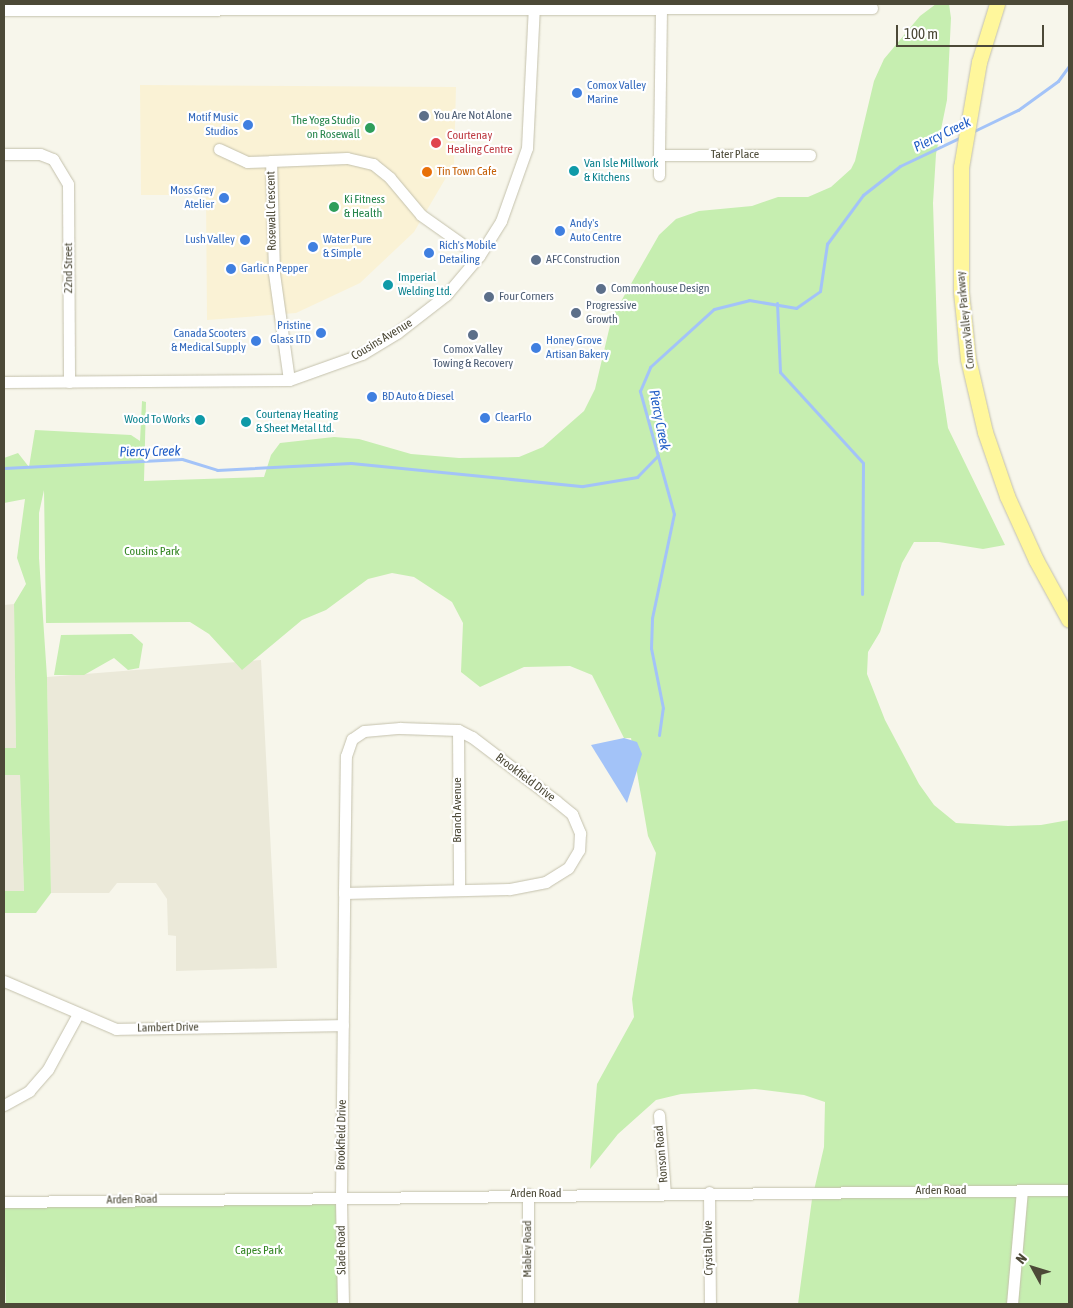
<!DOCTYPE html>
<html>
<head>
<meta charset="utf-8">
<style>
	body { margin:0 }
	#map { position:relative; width:1073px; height:1308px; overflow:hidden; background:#f7f6eb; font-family:"Asap Condensed",sans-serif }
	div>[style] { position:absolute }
	.residential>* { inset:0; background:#ebe9d9 }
	.commercial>* { inset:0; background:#faf2d5 }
	.green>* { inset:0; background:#c6eeb0; transform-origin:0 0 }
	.water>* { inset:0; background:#a3c3f8 }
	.stream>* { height:3px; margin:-1.5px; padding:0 1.5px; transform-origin:1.5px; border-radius:1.5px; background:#a3c3f8 }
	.roads { filter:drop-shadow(0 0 1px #c4c1ac) drop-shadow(0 0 1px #c4c1ac) }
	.minor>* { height:11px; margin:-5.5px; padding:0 5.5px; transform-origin:5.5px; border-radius:5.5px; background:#fff }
	.major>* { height:15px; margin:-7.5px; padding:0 7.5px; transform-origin:7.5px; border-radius:7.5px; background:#fff79c }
	.dots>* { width:14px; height:14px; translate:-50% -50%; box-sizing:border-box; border:2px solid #fff; border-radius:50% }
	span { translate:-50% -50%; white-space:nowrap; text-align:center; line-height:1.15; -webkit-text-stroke:4.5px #fff; paint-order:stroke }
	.shop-label { font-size:12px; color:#366cbe }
	.left { translate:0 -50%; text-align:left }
	.right { translate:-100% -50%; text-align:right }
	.service-label { font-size:12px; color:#4e5e75 }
	.leisure-label { font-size:12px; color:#27864d }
	.health-label { font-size:12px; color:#be3a42 }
	.street-label { font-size:12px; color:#4c4937 }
	.culture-label { font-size:12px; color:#0d838f }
	.food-label { font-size:12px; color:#c56008 }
	.park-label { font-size:12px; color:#348623 }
	.water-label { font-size:14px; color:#235fc6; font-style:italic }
	.frame { position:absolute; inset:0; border:5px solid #4c4937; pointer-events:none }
	.north { position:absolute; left:1008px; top:1243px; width:50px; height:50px; -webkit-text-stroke:4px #fff; paint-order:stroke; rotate:309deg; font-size:14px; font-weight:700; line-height:20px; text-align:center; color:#4c4937 }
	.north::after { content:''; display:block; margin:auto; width:18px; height:22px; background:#4c4937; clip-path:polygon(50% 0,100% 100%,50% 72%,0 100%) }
	.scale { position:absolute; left:896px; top:25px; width:148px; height:22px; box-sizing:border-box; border:2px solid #4c4937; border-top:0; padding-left:6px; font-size:15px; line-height:18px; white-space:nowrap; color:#4c4937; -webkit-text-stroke:4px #fff; paint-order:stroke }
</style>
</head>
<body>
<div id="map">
	<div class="residential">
		<i style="clip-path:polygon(14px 604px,16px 748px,4px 748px,4px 605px)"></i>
		<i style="clip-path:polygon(261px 660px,277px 968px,176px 971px,176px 936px,168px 935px,167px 899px,156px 883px,117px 883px,109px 893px,51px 893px,47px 677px)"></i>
		<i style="clip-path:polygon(4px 775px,20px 775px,24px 892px,4px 891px)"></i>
	</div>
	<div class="commercial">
		<i style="clip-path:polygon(140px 85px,456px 87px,454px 164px,414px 232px,360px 283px,296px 313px,207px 320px,206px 195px,141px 195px)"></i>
	</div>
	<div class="green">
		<i style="clip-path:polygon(936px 4px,949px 4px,951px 18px,947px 100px,936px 154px,933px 203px,938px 362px,948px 428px,1005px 545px,983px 549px,939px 542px,914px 542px,902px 563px,880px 632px,868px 652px,867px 674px,885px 720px,919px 784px,934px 805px,956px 823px,1008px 826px,1041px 825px,1069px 820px,1069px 1304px,798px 1304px,812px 1199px,824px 1147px,825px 1102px,804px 1095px,755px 1089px,681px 1094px,656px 1100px,618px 1134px,590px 1169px,597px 1084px,634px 1017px,632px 999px,656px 853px,648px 836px,631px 738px,624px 738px,592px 675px,570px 666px,524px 667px,480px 687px,461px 672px,463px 623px,452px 602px,414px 577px,392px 573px,368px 579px,326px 610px,302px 620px,242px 670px,209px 634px,190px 622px,46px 623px,44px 490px,39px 513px,39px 558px,47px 677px,51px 893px,36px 913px,4px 913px,4px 891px,24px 891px,20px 775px,4px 775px,4px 748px,16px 748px,14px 604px,26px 584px,17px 558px,25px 499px,4px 503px,4px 458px,18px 453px,29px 467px,35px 430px,131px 435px,140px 441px,142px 401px,146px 402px,144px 481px,264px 477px,271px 455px,280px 443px,334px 437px,359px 439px,411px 454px,459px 458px,519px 457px,543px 447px,584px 411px,595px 389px,612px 317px,659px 235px,676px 219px,699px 211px,752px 206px,778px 197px,808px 197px,831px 187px,851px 169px,855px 161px,874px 81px,884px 59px,920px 16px)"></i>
		<i style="clip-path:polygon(132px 634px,143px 644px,139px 668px,128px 670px,114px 658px,84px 675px,54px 675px,61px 635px)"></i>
		<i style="left:341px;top:1197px;width:106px;height:337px;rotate:89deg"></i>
	</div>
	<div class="water">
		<i style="clip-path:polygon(624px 738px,637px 742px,642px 754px,627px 803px,591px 745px)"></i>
	</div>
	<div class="stream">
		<i style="left:972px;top:132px;width:51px;rotate:-25.6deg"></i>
		<i style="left:1018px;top:110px;width:49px;rotate:-35.9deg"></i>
		<i style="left:1058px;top:81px;width:19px;rotate:-54deg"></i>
		<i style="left:777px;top:303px;width:69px;rotate:87.5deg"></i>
		<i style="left:780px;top:372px;width:123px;rotate:47.6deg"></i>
		<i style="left:863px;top:463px;width:131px;rotate:90.4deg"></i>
		<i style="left:4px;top:468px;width:178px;rotate:-2.9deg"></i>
		<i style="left:182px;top:459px;width:37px;rotate:17deg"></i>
		<i style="left:217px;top:470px;width:134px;rotate:-3deg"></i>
		<i style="left:351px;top:463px;width:233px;rotate:5.7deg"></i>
		<i style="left:583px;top:486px;width:55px;rotate:-9.5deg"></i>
		<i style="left:637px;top:477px;width:30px;rotate:-46deg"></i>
		<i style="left:659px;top:735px;width:27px;rotate:-82deg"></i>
		<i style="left:663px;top:708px;width:61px;rotate:-101.3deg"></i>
		<i style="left:651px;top:648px;width:30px;rotate:-88deg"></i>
		<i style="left:652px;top:618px;width:106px;rotate:-78.1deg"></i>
		<i style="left:674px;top:514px;width:128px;rotate:-105.5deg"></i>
		<i style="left:640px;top:391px;width:26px;rotate:-67deg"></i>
		<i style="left:650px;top:367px;width:86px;rotate:-42.2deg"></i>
		<i style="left:714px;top:309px;width:36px;rotate:-14deg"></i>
		<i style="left:749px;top:300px;width:48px;rotate:9.7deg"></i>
		<i style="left:796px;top:308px;width:29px;rotate:-35deg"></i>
		<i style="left:820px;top:291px;width:48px;rotate:-81.5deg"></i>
		<i style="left:827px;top:244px;width:61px;rotate:-53.7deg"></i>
		<i style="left:863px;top:195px;width:47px;rotate:-38.1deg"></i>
		<i style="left:900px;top:166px;width:68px;rotate:-25.4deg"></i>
	</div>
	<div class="roads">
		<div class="minor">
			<i style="left:661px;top:9px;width:146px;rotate:90.8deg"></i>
			<i style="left:659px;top:155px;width:151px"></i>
			<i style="left:4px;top:10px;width:868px;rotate:-0.13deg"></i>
			<i style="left:219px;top:149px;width:31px;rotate:25deg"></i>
			<i style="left:247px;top:162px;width:24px;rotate:-2deg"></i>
			<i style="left:4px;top:154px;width:36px"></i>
			<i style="left:40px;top:154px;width:14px;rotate:21deg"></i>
			<i style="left:53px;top:159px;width:29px;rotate:59deg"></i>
			<i style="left:68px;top:184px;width:198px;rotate:89.7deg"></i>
			<i style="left:659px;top:175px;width:20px;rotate:-90deg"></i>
			<i style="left:289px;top:380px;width:108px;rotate:-98deg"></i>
			<i style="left:274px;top:273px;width:112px;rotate:-91.5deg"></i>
			<i style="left:271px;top:161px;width:76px;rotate:-2.3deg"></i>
			<i style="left:347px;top:158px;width:27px;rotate:13deg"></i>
			<i style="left:373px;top:164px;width:22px;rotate:39deg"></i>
			<i style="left:390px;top:178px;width:48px;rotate:50deg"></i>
			<i style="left:421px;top:215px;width:71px;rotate:35.3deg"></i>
			<i style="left:4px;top:382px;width:285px;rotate:-0.4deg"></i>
			<i style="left:289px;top:380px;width:77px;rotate:-19.6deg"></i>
			<i style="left:362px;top:354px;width:41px;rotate:-31deg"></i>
			<i style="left:397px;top:333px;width:62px;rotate:-37.8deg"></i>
			<i style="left:446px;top:295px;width:51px;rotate:-49.8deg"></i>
			<i style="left:479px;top:256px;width:41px;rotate:-57.8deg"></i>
			<i style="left:501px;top:221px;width:77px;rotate:-70.4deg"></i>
			<i style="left:527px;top:148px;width:144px;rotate:-87.2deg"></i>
			<i style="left:458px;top:730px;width:160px;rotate:89.6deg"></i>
			<i style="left:4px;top:981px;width:122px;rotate:23.2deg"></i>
			<i style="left:116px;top:1029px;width:227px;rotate:-1deg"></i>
			<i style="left:4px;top:1105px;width:29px;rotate:-29deg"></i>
			<i style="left:29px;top:1091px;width:29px;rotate:-49deg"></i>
			<i style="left:48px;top:1069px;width:63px;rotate:-61.4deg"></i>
			<i style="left:659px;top:1115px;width:79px;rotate:85.7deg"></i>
			<i style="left:709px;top:1192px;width:112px;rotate:89.5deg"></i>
			<i style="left:4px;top:1202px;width:1065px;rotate:-0.65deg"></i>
			<i style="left:343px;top:1304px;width:107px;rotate:-91.1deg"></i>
			<i style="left:341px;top:1197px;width:304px;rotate:-89.4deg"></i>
			<i style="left:344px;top:893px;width:137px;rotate:-89.2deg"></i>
			<i style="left:346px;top:756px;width:18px;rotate:-71deg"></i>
			<i style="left:352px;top:739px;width:14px;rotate:-34deg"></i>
			<i style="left:364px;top:731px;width:36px;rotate:-5deg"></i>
			<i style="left:400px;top:728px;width:58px;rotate:2deg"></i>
			<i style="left:458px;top:730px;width:16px;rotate:27deg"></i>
			<i style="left:472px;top:737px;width:106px;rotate:37.3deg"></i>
			<i style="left:556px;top:801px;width:21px;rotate:39deg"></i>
			<i style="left:572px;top:814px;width:21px;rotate:67deg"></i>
			<i style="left:580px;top:833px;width:17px;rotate:93deg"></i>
			<i style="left:579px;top:850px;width:21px;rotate:121deg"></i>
			<i style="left:568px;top:868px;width:26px;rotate:148deg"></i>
			<i style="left:546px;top:882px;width:38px;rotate:169deg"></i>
			<i style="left:509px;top:889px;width:165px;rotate:178.6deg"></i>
			<i style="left:528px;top:1304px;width:110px;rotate:-90deg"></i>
			<i style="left:1012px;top:1304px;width:114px;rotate:-85deg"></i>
		</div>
		<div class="major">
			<i style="left:997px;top:4px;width:61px;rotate:107.2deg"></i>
			<i style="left:979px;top:62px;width:107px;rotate:99.7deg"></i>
			<i style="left:961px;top:167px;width:125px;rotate:90deg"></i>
			<i style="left:961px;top:292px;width:67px;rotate:84deg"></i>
			<i style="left:968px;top:359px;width:75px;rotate:76.9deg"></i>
			<i style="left:985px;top:432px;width:68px;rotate:71deg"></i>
			<i style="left:1007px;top:496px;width:70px;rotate:65.6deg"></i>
			<i style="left:1036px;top:560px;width:68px;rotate:61.2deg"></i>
		</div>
	</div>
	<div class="dots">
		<i style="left:577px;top:93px;background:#3f7fe0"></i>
		<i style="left:424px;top:116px;background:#5c6f8a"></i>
		<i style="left:248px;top:125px;background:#3f7fe0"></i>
		<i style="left:370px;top:128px;background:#2e9e5b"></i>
		<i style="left:436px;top:143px;background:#e0444e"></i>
		<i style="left:574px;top:171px;background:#0f9aa8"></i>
		<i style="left:427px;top:172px;background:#e8710a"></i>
		<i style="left:224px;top:198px;background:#3f7fe0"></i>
		<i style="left:334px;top:207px;background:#2e9e5b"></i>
		<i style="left:560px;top:231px;background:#3f7fe0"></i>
		<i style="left:245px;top:240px;background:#3f7fe0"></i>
		<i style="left:313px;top:247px;background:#3f7fe0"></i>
		<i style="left:429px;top:253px;background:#3f7fe0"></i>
		<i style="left:536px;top:260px;background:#5c6f8a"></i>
		<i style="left:231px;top:269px;background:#3f7fe0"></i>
		<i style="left:388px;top:285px;background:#0f9aa8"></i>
		<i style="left:601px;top:289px;background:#5c6f8a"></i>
		<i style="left:489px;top:297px;background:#5c6f8a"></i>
		<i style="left:576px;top:313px;background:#5c6f8a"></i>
		<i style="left:321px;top:333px;background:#3f7fe0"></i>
		<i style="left:473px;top:335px;background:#5c6f8a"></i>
		<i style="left:256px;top:341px;background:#3f7fe0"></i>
		<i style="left:536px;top:348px;background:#3f7fe0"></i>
		<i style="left:372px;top:397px;background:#3f7fe0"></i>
		<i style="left:485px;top:418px;background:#3f7fe0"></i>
		<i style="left:200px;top:420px;background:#0f9aa8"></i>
		<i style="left:246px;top:422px;background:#0f9aa8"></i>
	</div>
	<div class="shop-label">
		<span class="left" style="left:587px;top:93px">Comox Valley<br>Marine</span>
		<span class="right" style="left:238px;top:125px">Motif Music<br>Studios</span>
		<span class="right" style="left:214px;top:198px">Moss Grey<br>Atelier</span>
		<span class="left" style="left:570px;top:231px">Andy's<br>Auto Centre</span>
		<span class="right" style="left:235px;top:240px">Lush Valley</span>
		<span class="left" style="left:323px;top:247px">Water Pure<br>&amp; Simple</span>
		<span class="left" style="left:439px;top:253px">Rich's Mobile<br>Detailing</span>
		<span class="left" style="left:241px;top:269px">Garlic n Pepper</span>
		<span class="right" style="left:311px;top:333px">Pristine<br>Glass LTD</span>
		<span class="right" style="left:246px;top:341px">Canada Scooters<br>&amp; Medical Supply</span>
		<span class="left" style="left:546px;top:348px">Honey Grove<br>Artisan Bakery</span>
		<span class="left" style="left:382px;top:397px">BD Auto &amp; Diesel</span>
		<span class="left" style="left:495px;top:418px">ClearFlo</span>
	</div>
	<div class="service-label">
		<span class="left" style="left:434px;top:116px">You Are Not Alone</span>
		<span class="left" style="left:546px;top:260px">AFC Construction</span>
		<span class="left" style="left:611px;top:289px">Commonhouse Design</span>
		<span class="left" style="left:499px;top:297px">Four Corners</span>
		<span class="left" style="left:586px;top:313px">Progressive<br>Growth</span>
		<span style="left:473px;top:357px">Comox Valley<br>Towing &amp; Recovery</span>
	</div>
	<div class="leisure-label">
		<span class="right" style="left:360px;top:128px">The Yoga Studio<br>on Rosewall</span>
		<span class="left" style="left:344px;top:207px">Ki Fitness<br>&amp; Health</span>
	</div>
	<div class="health-label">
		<span class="left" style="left:447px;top:143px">Courtenay<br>Healing Centre</span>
	</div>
	<div class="street-label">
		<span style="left:735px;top:155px">Tater Place</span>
		<span style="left:272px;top:211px;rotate:-91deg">Rosewall Crescent</span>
		<span style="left:69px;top:268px;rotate:-90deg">22nd Street</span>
		<span style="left:966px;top:320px;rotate:-96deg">Comox Valley Parkway</span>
		<span style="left:382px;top:340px;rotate:-31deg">Cousins Avenue</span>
		<span style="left:525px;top:778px;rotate:37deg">Brookfield Drive</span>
		<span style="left:458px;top:810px;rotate:-90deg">Branch Avenue</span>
		<span style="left:168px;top:1028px;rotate:-1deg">Lambert Drive</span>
		<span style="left:342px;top:1135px;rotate:-89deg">Brookfield Drive</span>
		<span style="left:662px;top:1154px;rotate:-95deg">Ronson Road</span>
		<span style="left:941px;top:1191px">Arden Road</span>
		<span style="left:536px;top:1194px">Arden Road</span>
		<span style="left:132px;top:1200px;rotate:-1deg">Arden Road</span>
		<span style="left:709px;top:1248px;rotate:-91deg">Crystal Drive</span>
		<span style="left:528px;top:1249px;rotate:-90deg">Mabley Road</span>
		<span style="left:342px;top:1250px;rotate:-91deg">Slade Road</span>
	</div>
	<div class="culture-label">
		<span class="left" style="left:584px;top:171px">Van Isle Millwork<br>&amp; Kitchens</span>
		<span class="left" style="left:398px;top:285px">Imperial<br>Welding Ltd.</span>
		<span class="left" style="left:256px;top:422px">Courtenay Heating<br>&amp; Sheet Metal Ltd.</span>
		<span class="right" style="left:190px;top:420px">Wood To Works</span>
	</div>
	<div class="food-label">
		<span class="left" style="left:437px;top:172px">Tin Town Cafe</span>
	</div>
	<div class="park-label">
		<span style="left:152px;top:552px">Cousins Park</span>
		<span style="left:259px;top:1251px">Capes Park</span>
	</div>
	<div class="water-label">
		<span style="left:942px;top:134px;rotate:-26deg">Piercy Creek</span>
		<span style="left:660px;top:420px;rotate:79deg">Piercy Creek</span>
		<span style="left:150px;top:451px;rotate:-1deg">Piercy Creek</span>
	</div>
	<div class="frame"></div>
	<div class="north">N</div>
	<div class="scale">100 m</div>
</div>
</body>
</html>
